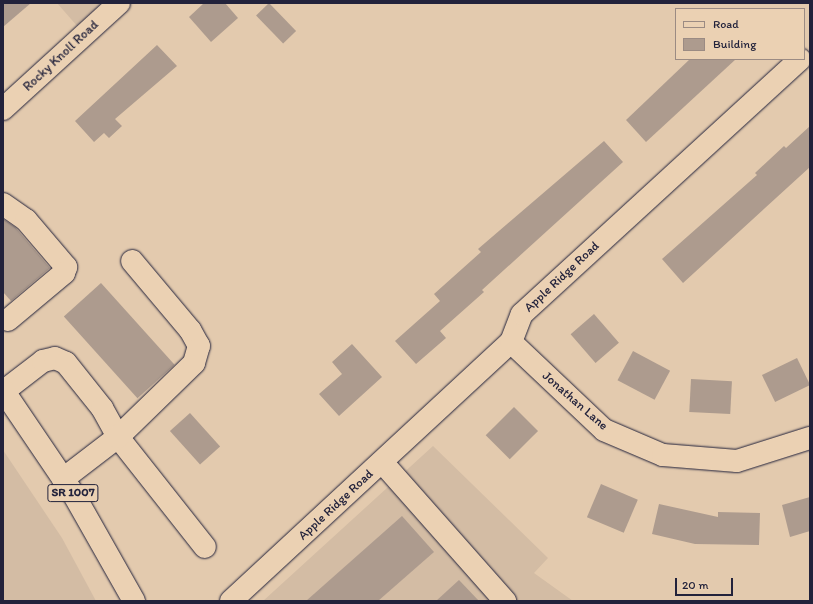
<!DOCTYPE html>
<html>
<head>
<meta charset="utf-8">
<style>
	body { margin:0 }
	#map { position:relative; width:813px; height:604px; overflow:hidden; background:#e3caae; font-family:Itim,sans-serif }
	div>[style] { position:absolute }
	.built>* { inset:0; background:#d3bca4 }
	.building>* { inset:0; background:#ad9b8e; transform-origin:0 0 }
	.roads { filter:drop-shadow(0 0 1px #22223b) drop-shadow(0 0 1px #22223b) }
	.minor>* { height:22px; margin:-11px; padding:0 11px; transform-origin:11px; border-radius:11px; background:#ebd1b3 }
	.major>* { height:22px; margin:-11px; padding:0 11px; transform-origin:11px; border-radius:11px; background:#ebd1b3 }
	span { translate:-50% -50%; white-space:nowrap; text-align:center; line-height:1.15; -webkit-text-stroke:3px #ebd1b3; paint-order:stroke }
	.shield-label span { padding:1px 3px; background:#ebd1b3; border:1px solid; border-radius:3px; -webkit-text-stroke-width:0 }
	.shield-label { font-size:12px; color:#22223b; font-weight:700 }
	.street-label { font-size:13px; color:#22223b }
	.frame { position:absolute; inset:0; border:4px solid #22223b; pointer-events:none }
	.legend { position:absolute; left:675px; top:8px; width:130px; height:52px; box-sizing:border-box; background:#ebd1b3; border:1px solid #9b8b83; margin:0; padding:5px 7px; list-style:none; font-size:12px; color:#22223b }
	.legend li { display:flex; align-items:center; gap:8px; height:20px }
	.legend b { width:20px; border:1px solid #9b8b83 }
	.scale { position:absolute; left:675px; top:578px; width:58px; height:18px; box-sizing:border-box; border:2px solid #22223b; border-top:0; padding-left:5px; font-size:12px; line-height:14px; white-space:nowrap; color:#22223b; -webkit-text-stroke:3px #ebd1b3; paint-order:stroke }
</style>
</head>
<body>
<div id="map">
	<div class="built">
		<i style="clip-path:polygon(57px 3px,105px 3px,78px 27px)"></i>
		<i style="clip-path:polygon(433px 446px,548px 558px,534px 573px,573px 601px,263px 601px)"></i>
		<i style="clip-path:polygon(3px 450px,62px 538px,96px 601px,3px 601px)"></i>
	</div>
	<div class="building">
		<i style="clip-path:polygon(3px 3px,31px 3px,3px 27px)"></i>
		<i style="clip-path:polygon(204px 3px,225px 3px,238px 18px,211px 42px,189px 17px)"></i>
		<i style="left:269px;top:3px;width:39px;height:18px;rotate:46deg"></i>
		<i style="clip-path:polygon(157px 45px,177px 66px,115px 119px,122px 126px,109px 138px,104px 133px,94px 142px,75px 121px)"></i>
		<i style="clip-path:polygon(690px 59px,736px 59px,646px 142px,626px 120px)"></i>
		<i style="clip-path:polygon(810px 126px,810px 167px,683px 283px,662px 259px,757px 175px,755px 173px,784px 146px,786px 148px)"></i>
		<i style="clip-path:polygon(604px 141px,623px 162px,482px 290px,484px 292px,440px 331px,446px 338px,416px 364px,395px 341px,440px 301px,434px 294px,481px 252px,478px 249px)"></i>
		<i style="clip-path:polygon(3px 219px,15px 227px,50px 268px,11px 301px,3px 292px)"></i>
		<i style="left:101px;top:283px;width:110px;height:50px;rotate:48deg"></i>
		<i style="left:594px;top:314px;width:38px;height:31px;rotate:49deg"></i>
		<i style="clip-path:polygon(352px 344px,382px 377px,339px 416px,319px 394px,342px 374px,332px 362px)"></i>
		<i style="left:633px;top:351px;width:42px;height:33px;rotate:28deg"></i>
		<i style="left:797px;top:358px;width:30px;height:39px;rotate:64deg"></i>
		<i style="left:691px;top:379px;width:41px;height:33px;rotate:3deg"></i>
		<i style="left:514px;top:407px;width:34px;height:40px;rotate:45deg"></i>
		<i style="left:190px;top:413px;width:45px;height:27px;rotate:48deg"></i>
		<i style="left:601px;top:484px;width:40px;height:36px;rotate:23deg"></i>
		<i style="clip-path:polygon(810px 497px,810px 531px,790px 537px,782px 505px)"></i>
		<i style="clip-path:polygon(659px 504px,718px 517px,718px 512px,760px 513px,759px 545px,695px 544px,652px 534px)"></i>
		<i style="clip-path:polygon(402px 516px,434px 552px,378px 601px,306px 601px)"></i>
		<i style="clip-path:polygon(459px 580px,479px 601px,436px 601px)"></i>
	</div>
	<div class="roads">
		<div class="minor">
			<i style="left:3px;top:109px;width:157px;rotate:-42.4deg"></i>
			<i style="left:3px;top:204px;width:28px;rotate:35deg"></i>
			<i style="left:26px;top:220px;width:62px;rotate:49.6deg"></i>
			<i style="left:66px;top:267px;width:6px;rotate:108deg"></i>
			<i style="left:64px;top:273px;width:73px;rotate:140deg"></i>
			<i style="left:511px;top:342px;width:128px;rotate:43.4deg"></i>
			<i style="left:604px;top:430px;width:64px;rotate:23deg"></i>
			<i style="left:663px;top:455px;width:74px;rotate:4.6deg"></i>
			<i style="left:737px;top:461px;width:77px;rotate:-17.5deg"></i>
			<i style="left:4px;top:391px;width:49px;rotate:-37.6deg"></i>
			<i style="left:43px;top:361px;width:12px;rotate:-14deg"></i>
			<i style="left:55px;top:358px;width:12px;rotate:24deg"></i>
			<i style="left:66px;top:363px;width:58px;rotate:51.3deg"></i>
			<i style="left:102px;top:408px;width:33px;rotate:61deg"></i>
			<i style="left:118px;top:437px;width:140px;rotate:51.7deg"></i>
			<i style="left:382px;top:462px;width:186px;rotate:48.5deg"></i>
			<i style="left:63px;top:479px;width:69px;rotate:-37.4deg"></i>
			<i style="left:118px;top:437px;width:106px;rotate:-44.2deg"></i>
			<i style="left:194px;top:363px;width:18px;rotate:-74deg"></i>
			<i style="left:199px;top:346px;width:18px;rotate:-119deg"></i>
			<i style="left:190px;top:330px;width:90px;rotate:-130deg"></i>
			<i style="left:231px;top:601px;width:381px;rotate:-42.8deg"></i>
			<i style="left:511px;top:342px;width:30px;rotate:-69deg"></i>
			<i style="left:522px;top:314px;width:377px;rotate:-42.5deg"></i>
		</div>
		<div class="major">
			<i style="left:3px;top:390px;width:127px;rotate:55.9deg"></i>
			<i style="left:74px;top:495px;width:122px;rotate:60.5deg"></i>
		</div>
	</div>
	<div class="shield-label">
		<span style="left:73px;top:493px">SR 1007</span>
	</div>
	<div class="street-label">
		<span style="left:61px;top:56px;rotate:-43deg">Rocky Knoll Road</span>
		<span style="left:562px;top:277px;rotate:-43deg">Apple Ridge Road</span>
		<span style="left:575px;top:401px;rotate:41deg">Jonathan Lane</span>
		<span style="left:336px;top:505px;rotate:-43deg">Apple Ridge Road</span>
	</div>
	<div class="frame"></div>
	<ul class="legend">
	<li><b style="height:5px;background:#ebd1b3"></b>Road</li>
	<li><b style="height:11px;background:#ad9b8e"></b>Building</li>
	</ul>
	<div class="scale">20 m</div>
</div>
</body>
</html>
